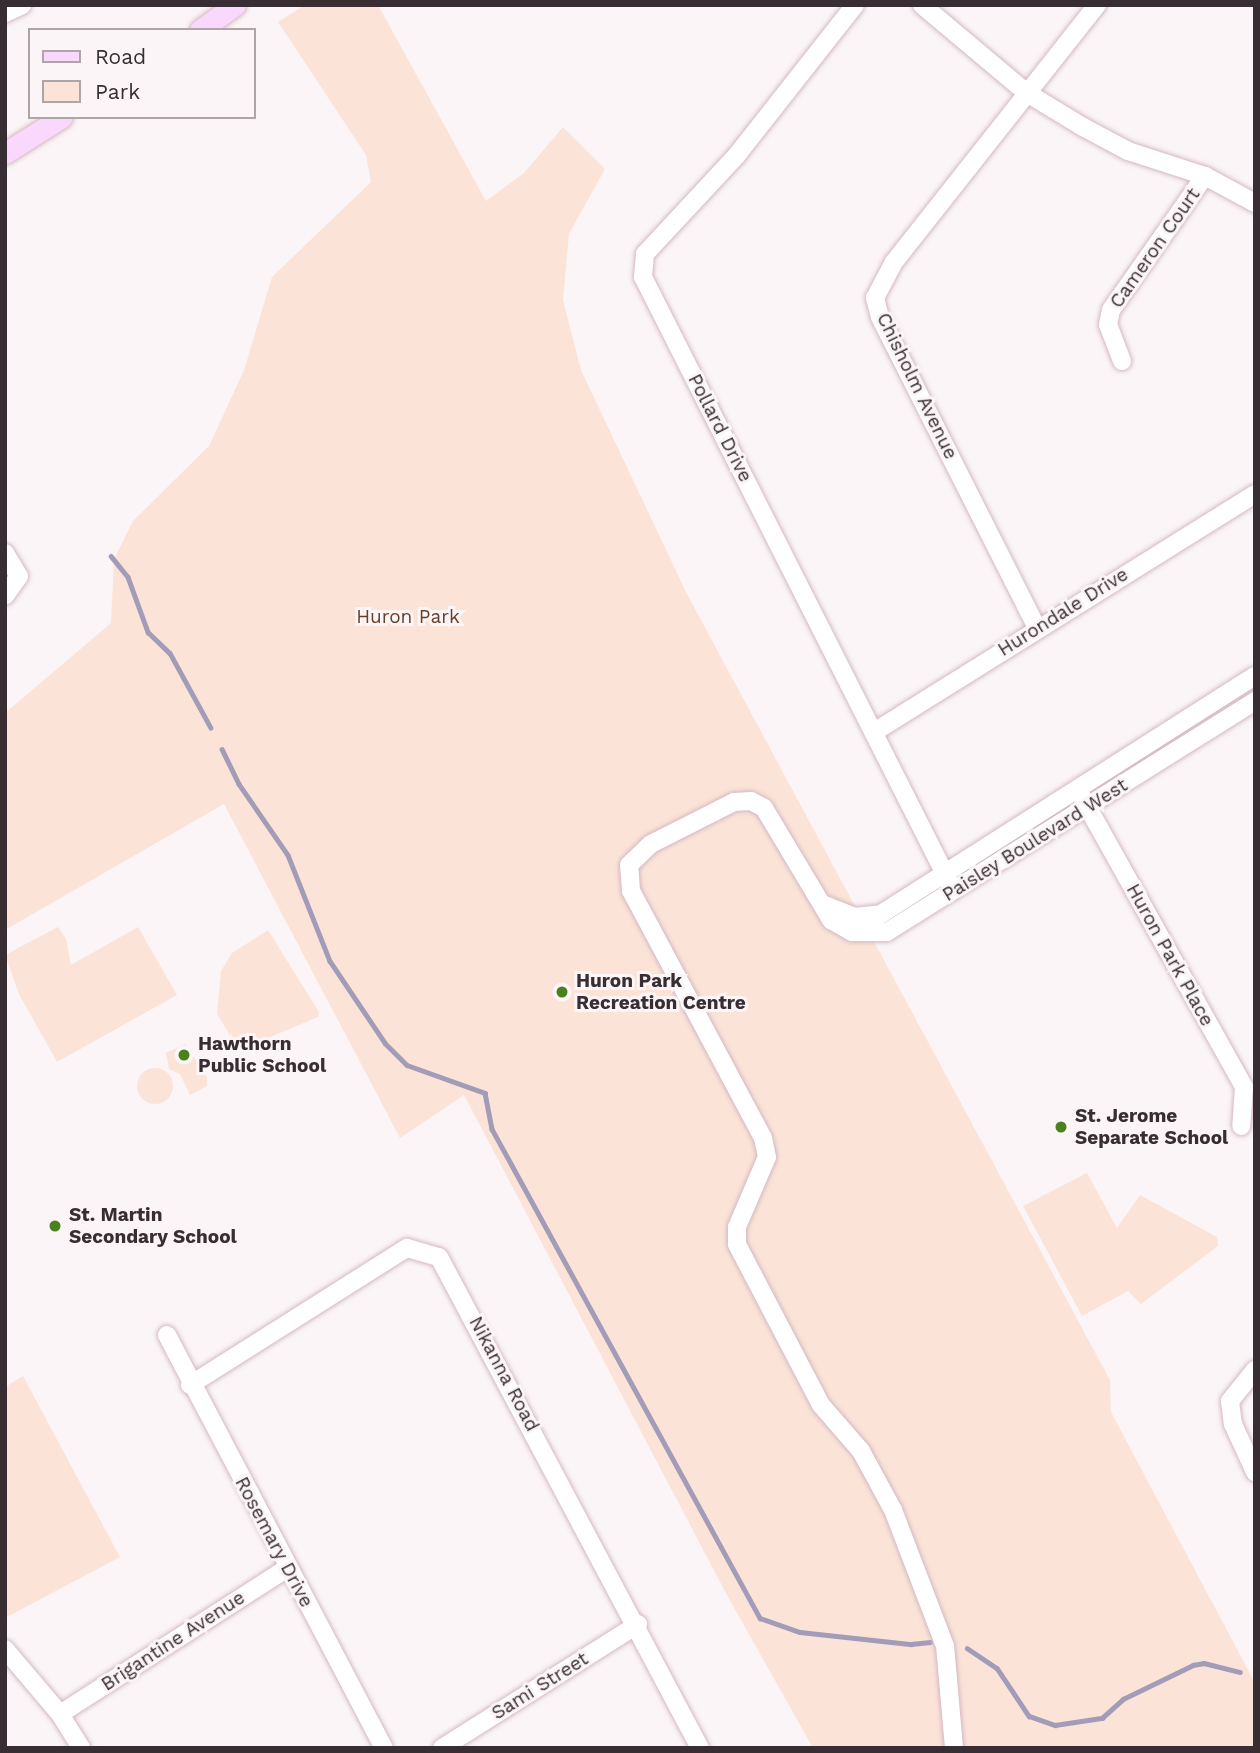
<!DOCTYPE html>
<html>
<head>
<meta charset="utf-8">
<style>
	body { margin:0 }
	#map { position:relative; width:1260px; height:1753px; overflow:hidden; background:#fbf5f7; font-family:"Work Sans",sans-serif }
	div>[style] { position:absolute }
	.green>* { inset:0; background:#fbe4d7 }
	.round { border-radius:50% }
	.stream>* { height:4.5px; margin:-2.25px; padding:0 2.25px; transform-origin:2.25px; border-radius:2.25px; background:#a29cb9 }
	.roads { filter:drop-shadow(0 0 2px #d4b8c3) drop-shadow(0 0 2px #d4b8c3) }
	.minor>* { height:18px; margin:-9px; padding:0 9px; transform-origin:9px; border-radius:9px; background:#fff }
	.major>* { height:21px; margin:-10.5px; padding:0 10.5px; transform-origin:10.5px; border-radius:10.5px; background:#fad8fe }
	.dots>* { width:19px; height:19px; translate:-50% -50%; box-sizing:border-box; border:4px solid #fbf5f7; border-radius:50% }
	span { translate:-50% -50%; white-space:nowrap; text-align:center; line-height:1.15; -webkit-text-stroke:6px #fbf5f7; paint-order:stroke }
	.street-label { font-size:19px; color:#382d32 }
	.park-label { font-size:19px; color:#6b3e26 }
	.poi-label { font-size:19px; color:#382d32; font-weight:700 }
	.left { translate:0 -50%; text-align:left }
	.frame { position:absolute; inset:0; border:7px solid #382d32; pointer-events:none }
	.legend { position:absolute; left:28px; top:28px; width:228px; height:91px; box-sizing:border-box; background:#fbf5f7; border:2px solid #ada5a8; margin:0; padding:9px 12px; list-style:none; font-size:21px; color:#382d32 }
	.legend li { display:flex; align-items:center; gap:14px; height:35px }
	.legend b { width:35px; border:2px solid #ada5a8 }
</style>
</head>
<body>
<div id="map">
	<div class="green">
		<i style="clip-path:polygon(305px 5px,378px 5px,486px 201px,524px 173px,563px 127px,605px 169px,569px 234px,563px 300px,581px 370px,687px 594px,1110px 1380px,1111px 1412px,1255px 1683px,1255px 1748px,813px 1748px,729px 1599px,464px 1095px,400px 1138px,224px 804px,5px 930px,5px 713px,111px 623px,114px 559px,133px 521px,209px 446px,244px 370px,272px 277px,371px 182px,366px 155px,278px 22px)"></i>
		<i style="clip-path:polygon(58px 927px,66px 939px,71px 965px,138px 927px,177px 995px,57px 1062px,19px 994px,5px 955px)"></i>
		<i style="clip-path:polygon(268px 930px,319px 1012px,318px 1017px,239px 1050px,217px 1014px,221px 971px,232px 953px)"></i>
		<i style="clip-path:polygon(185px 1044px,207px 1077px,207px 1086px,190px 1095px,180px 1074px,169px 1069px,166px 1053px)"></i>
		<i class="round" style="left:137px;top:1068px;width:36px;height:36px"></i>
		<i style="clip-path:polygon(1087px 1173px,1117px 1228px,1140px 1195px,1217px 1237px,1218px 1246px,1141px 1304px,1128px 1291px,1082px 1316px,1023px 1206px)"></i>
		<i style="clip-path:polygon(23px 1376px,120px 1557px,5px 1618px,5px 1387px)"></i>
	</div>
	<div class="stream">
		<i style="left:111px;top:556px;width:27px;rotate:51deg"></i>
		<i style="left:128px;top:577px;width:59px;rotate:70deg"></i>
		<i style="left:148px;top:632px;width:30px;rotate:44deg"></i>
		<i style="left:170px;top:653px;width:85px;rotate:61.3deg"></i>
		<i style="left:222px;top:749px;width:39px;rotate:64deg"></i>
		<i style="left:239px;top:784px;width:86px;rotate:55.4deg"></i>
		<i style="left:288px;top:855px;width:114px;rotate:68.4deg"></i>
		<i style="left:330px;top:961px;width:99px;rotate:56.1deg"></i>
		<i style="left:385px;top:1043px;width:31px;rotate:45deg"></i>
		<i style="left:407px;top:1065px;width:83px;rotate:19.7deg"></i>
		<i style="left:485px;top:1093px;width:37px;rotate:79deg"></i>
		<i style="left:492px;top:1129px;width:558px;rotate:61.27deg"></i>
		<i style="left:760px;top:1618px;width:42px;rotate:19.3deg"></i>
		<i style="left:800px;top:1632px;width:112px;rotate:6.2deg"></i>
		<i style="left:911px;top:1644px;width:19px;rotate:-6deg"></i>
		<i style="left:967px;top:1648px;width:36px;rotate:34deg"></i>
		<i style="left:997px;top:1668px;width:58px;rotate:56.3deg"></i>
		<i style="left:1029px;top:1716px;width:28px;rotate:19deg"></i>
		<i style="left:1055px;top:1725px;width:48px;rotate:-8.5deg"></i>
		<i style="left:1102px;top:1718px;width:28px;rotate:-42deg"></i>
		<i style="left:1123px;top:1699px;width:78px;rotate:-25.9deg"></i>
		<i style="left:1193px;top:1665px;width:11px;rotate:-10deg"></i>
		<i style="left:1204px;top:1663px;width:37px;rotate:14deg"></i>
	</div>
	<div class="roads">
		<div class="minor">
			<i style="left:855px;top:5px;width:191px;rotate:128.2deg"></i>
			<i style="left:737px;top:155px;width:135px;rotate:132.9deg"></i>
			<i style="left:645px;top:254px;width:23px;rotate:95deg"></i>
			<i style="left:643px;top:277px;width:687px;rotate:63.17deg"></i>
			<i style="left:922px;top:5px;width:137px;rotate:40deg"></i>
			<i style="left:1027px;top:93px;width:66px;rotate:31.3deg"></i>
			<i style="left:1083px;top:127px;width:51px;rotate:28.1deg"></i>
			<i style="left:1128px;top:151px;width:81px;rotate:18deg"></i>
			<i style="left:1205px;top:176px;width:57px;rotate:28.4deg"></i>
			<i style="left:5px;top:13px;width:19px;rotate:-25deg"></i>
			<i style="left:1122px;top:361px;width:39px;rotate:-111deg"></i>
			<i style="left:1108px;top:325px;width:15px;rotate:-79deg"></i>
			<i style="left:1111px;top:310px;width:164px;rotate:-55deg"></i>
			<i style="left:5px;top:553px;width:27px;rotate:59deg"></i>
			<i style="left:19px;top:576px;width:24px;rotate:125deg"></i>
			<i style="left:1037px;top:628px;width:348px;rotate:-116.8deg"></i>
			<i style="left:880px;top:317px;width:20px;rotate:-105deg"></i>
			<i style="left:875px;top:298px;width:41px;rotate:-62.2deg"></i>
			<i style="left:894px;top:262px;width:328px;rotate:-51.7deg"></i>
			<i style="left:874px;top:732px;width:449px;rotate:-32deg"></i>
			<i style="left:1082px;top:797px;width:332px;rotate:60.8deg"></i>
			<i style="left:1244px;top:1087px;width:39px;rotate:94deg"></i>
			<i style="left:825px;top:905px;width:31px;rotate:22deg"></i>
			<i style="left:854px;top:917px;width:27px;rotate:-6deg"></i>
			<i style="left:881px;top:914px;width:443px;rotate:-32.5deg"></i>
			<i style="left:167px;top:1335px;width:467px;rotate:62.3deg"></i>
			<i style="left:1255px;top:1370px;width:40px;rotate:129deg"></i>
			<i style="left:1230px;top:1401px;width:23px;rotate:83deg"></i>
			<i style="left:1233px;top:1424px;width:53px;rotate:65.4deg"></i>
			<i style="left:190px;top:1385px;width:257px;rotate:-32.3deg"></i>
			<i style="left:407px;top:1248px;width:33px;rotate:16deg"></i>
			<i style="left:439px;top:1257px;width:556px;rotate:62.01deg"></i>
			<i style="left:5px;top:1649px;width:85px;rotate:49.8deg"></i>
			<i style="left:60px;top:1714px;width:40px;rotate:58deg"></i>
			<i style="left:60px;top:1714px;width:270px;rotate:-32.7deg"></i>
			<i style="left:442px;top:1748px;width:232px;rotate:-32.3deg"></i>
			<i style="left:954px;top:1748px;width:102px;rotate:-95deg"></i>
			<i style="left:945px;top:1646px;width:146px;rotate:-110.9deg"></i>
			<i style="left:893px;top:1510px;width:67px;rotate:-118.5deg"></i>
			<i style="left:861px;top:1451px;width:61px;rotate:-131deg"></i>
			<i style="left:821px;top:1405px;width:182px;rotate:-117.6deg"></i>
			<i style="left:737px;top:1244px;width:17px;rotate:-90deg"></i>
			<i style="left:737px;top:1227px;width:76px;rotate:-66.8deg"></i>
			<i style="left:767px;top:1157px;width:19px;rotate:-102deg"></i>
			<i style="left:763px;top:1138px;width:280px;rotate:-118.1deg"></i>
			<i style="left:631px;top:891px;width:26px;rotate:-94deg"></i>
			<i style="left:629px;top:865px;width:30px;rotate:-44deg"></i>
			<i style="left:651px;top:844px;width:93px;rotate:-26.8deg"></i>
			<i style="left:734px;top:802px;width:17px;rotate:-3deg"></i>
			<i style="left:751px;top:801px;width:15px;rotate:28deg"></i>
			<i style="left:764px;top:808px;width:131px;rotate:59.1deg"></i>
			<i style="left:831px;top:920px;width:24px;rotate:30deg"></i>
			<i style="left:852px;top:932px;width:35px"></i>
			<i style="left:887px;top:932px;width:434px;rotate:-32.1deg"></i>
		</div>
		<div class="major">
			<i style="left:200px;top:30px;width:43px;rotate:-35.5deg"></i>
			<i style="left:5px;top:153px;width:67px;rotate:-32.3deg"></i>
		</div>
	</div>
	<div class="dots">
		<i style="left:562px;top:992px;background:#49821c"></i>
		<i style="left:184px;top:1055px;background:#49821c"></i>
		<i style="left:1061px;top:1127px;background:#49821c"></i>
		<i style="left:55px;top:1226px;background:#49821c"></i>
	</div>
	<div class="street-label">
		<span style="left:1155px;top:248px;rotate:-55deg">Cameron Court</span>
		<span style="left:917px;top:386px;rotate:64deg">Chisholm Avenue</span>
		<span style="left:720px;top:428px;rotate:63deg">Pollard Drive</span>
		<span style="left:1063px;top:612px;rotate:-32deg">Hurondale Drive</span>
		<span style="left:1035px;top:840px;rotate:-32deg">Paisley Boulevard West</span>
		<span style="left:1170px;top:955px;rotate:61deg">Huron Park Place</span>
		<span style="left:504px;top:1374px;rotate:62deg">Nikanna Road</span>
		<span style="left:274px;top:1542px;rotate:62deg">Rosemary Drive</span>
		<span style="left:173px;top:1641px;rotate:-33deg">Brigantine Avenue</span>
		<span style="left:540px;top:1686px;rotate:-32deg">Sami Street</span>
	</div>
	<div class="park-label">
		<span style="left:408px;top:617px">Huron Park</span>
	</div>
	<div class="poi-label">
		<span class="left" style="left:576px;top:992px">Huron Park<br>Recreation Centre</span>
		<span class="left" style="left:198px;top:1055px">Hawthorn<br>Public School</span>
		<span class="left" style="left:1075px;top:1127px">St. Jerome<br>Separate School</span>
		<span class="left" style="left:69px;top:1226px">St. Martin<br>Secondary School</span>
	</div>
	<div class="frame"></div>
	<ul class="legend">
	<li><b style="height:9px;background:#fad8fe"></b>Road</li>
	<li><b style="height:19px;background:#fbe4d7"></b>Park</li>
	</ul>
</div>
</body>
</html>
